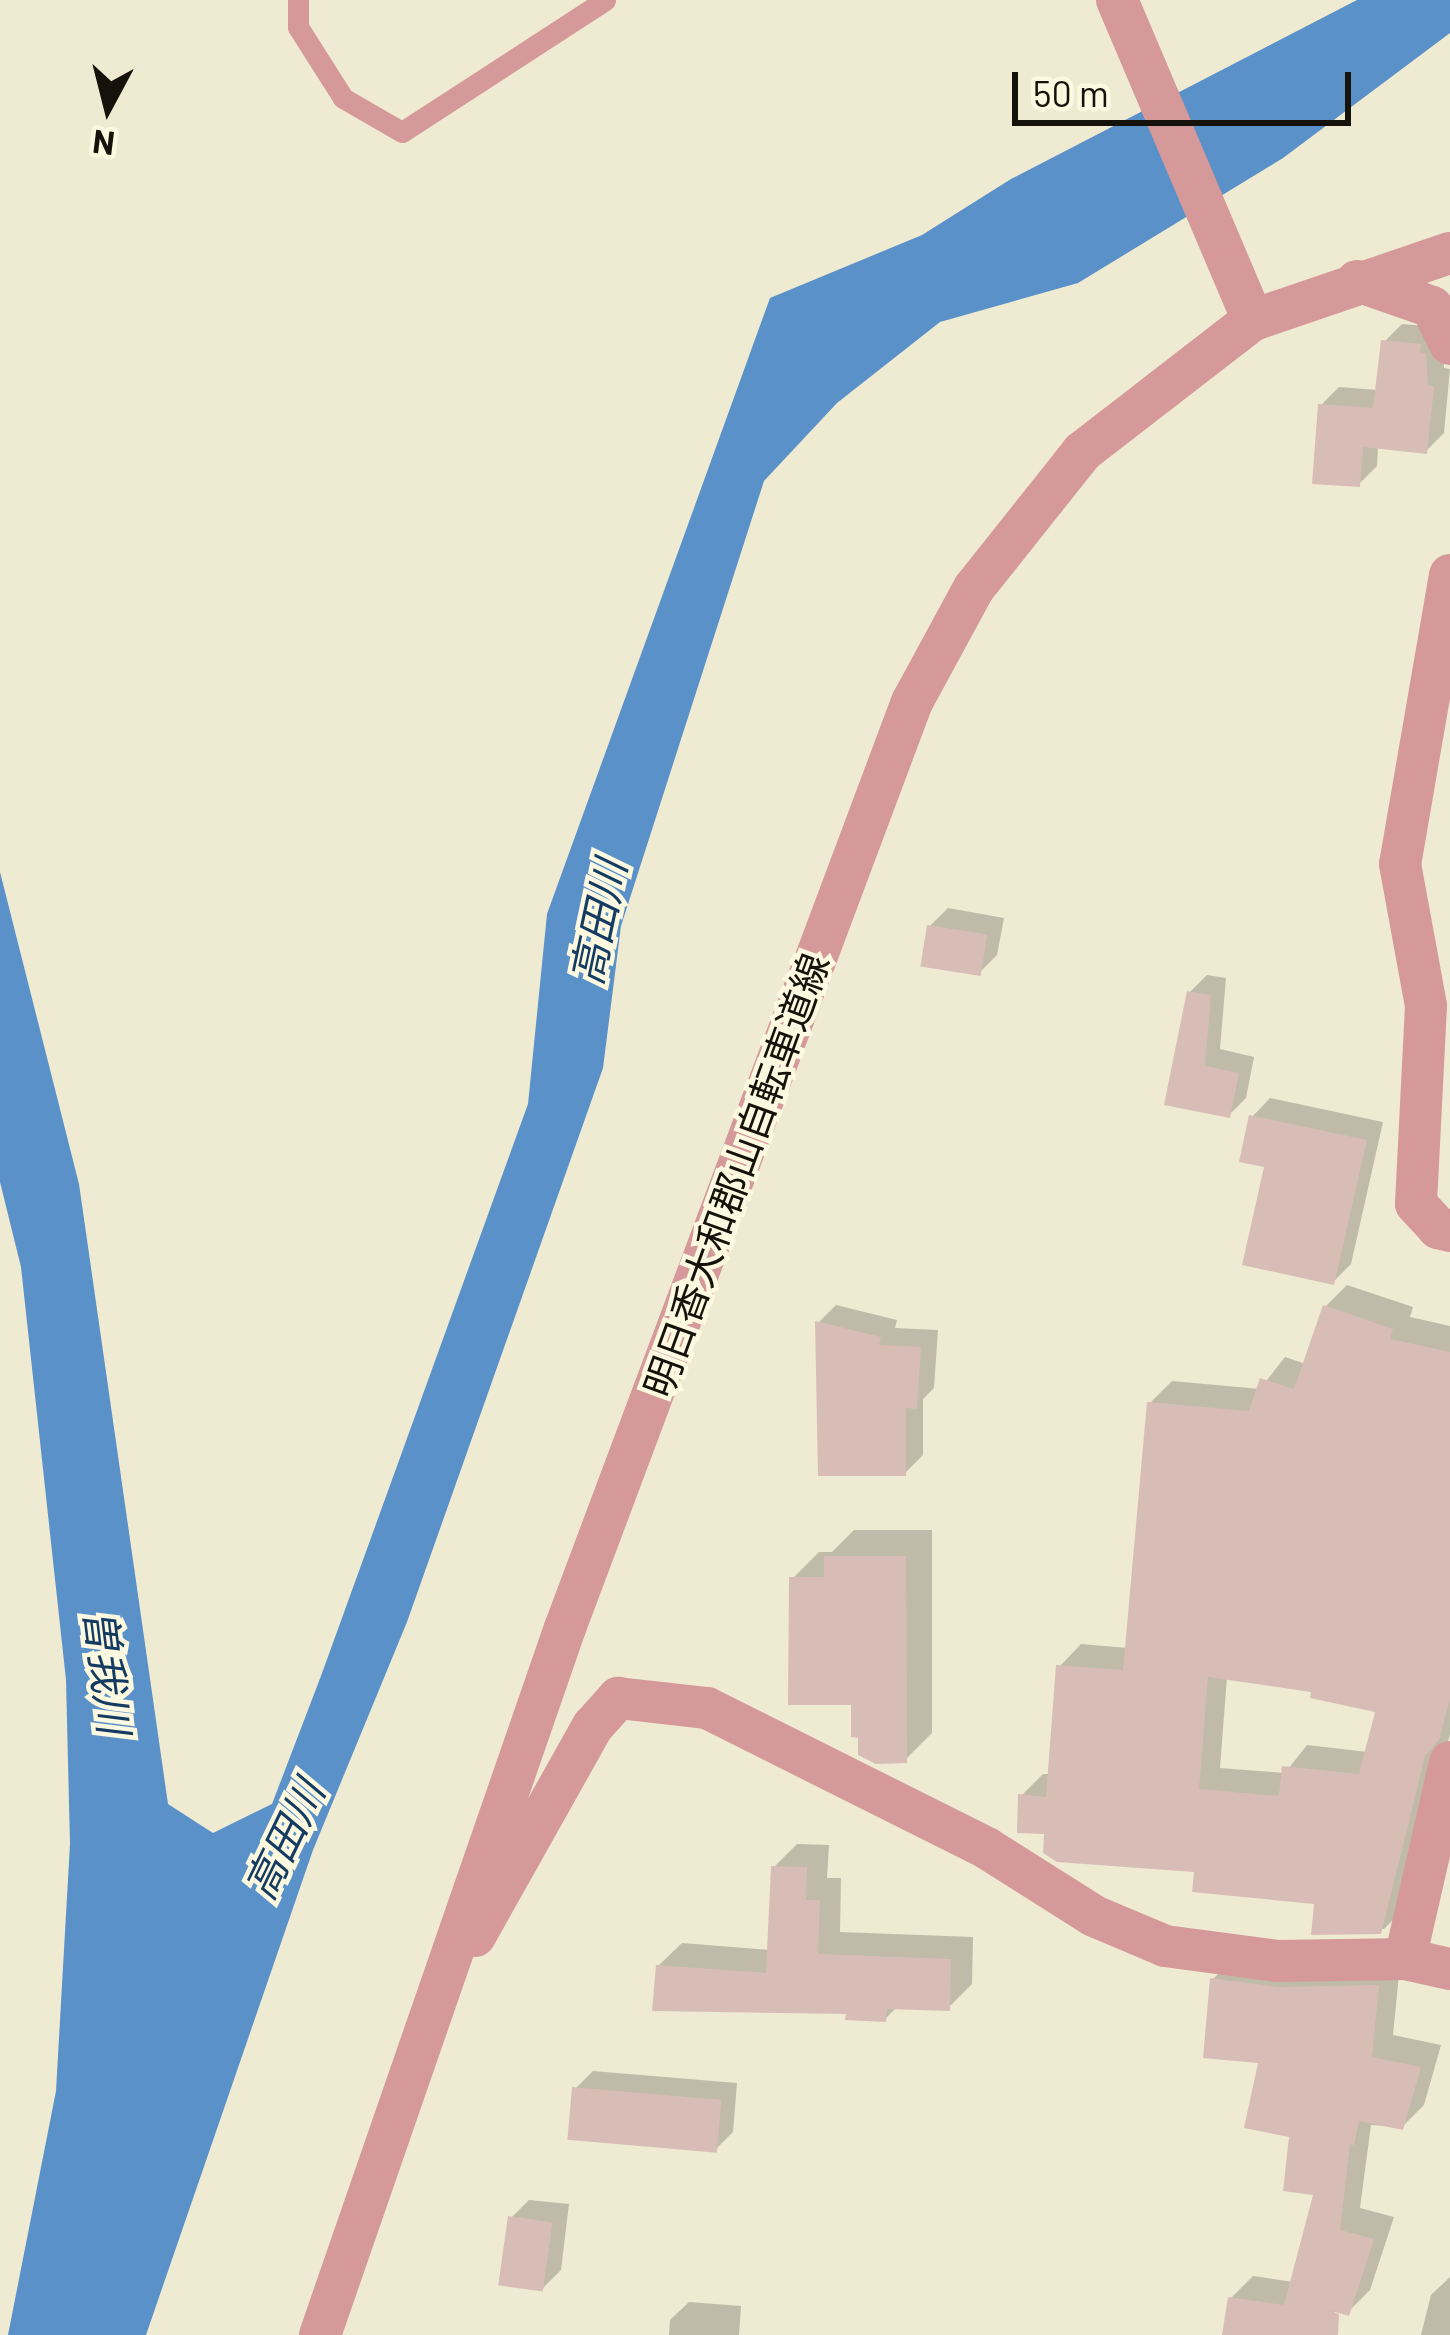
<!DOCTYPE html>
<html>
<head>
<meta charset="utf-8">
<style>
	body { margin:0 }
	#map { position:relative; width:1450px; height:2335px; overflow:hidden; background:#efead2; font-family:Barlow,"Noto Sans JP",sans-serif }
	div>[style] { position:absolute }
	.water>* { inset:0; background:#5a91c9 }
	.shadow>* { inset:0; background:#0003 }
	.building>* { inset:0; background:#d8bdb7; transform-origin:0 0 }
	.service>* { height:21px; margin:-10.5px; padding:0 10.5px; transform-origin:10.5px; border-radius:10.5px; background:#d5999a }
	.minor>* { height:42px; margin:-21px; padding:0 21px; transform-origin:21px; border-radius:21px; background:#d5999a }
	span { translate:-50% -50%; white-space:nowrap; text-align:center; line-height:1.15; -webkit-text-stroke:9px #fdf8e0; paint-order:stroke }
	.street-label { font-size:39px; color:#14120a }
	.water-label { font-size:42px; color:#143c62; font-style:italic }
	.north { position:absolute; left:48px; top:48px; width:120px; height:120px; -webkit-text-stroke:9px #fdf8e0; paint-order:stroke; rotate:187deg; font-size:33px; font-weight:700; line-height:48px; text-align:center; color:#14120a }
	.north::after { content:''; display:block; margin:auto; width:42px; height:54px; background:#14120a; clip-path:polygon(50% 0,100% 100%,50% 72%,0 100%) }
	.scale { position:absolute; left:1012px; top:72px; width:339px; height:54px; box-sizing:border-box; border:6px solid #14120a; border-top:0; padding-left:15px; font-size:36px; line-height:42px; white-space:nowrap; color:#14120a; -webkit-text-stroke:9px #fdf8e0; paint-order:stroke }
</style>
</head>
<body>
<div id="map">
	<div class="water">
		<i style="clip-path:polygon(1357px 0,1450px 0,1450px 33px,1283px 158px,1078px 283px,940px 322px,837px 403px,764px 481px,621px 926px,603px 1068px,407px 1622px,313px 1850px,146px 2335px,8px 2335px,56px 2091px,70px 1844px,66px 1680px,21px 1267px,0 1182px,0 872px,79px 1184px,168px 1804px,213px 1833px,272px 1804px,321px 1676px,528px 1104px,547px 914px,770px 298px,922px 235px,1011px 179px)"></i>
	</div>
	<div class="shadow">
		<i style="clip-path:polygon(1402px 324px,1437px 327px,1443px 336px,1444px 368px,1450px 369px,1444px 433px,1426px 451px,1378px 446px,1377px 466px,1359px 484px,1321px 405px,1339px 387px,1378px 390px,1384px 342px)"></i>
		<i style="clip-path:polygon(948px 908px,1004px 918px,997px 955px,979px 973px,930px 926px)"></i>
		<i style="clip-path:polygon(1207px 975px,1226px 978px,1220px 1049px,1254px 1057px,1246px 1098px,1229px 1115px,1167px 1102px,1189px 993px)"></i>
		<i style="clip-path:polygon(1270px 1098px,1383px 1122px,1351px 1264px,1333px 1282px,1267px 1165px,1252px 1117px)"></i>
		<i style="clip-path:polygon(evenodd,1347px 1285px,1413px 1307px,1410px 1317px,1450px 1326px,1450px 1734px,1406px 1907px,1384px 1929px,1315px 1932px,1317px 1902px,1048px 1831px,1021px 1796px,1043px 1774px,1051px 1774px,1059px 1667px,1081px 1644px,1128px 1648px,1150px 1403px,1172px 1381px,1260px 1389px,1285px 1357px,1306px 1364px,1325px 1307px,1347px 1285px,1227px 1677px,1315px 1690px,1379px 1709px,1368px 1752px,1307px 1745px,1285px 1773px,1220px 1768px,1227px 1677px)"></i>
		<i style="clip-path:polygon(836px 1305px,897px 1320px,895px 1328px,938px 1330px,934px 1388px,923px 1399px,923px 1455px,905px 1473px,819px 1322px)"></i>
		<i style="clip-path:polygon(854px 1530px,932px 1530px,932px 1733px,905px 1760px,854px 1702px,792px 1579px,819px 1552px,832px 1552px)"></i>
		<i style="clip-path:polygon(797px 1844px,829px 1845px,827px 1878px,841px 1878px,840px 1932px,973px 1937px,972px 1984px,948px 2008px,898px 2006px,885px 2019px,658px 1966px,682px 1943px,770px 1950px,774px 1867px)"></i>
		<i style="clip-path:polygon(1235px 1957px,1400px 1964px,1393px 2035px,1441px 2045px,1424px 2105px,1402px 2127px,1371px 2125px,1360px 2208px,1394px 2217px,1370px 2290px,1348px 2312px,1335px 2309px,1331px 2335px,1224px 2335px,1231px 2298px,1253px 2276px,1293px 2282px,1317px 2193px,1261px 2061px,1213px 1979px)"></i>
		<i style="clip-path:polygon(593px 2071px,737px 2083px,733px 2132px,715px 2150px,575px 2089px)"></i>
		<i style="clip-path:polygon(529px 2200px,569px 2204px,561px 2270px,543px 2288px,511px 2218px)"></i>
		<i style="clip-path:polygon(1450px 2277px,1450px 2335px,1421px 2335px,1431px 2295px)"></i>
		<i style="clip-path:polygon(689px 2302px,741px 2306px,739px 2335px,669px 2335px,670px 2320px)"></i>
	</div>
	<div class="building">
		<i style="clip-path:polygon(1381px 340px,1421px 344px,1420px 352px,1426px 354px,1428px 385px,1434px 386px,1427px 454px,1363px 447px,1360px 487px,1312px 484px,1318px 404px,1373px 408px)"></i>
		<i style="left:927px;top:925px;width:61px;height:42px;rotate:9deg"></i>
		<i style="clip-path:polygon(1187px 991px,1211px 995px,1205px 1066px,1239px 1073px,1230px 1118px,1164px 1105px)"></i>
		<i style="clip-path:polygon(1249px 1115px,1367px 1140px,1334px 1285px,1242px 1265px,1264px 1167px,1239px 1162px)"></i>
		<i style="clip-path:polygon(evenodd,1323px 1305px,1393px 1329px,1390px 1339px,1450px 1352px,1450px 1699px,1439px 1740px,1425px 1756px,1381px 1934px,1311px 1935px,1314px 1904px,1192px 1892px,1194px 1872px,1057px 1862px,1043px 1853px,1044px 1834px,1017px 1833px,1018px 1794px,1046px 1797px,1056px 1665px,1123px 1670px,1147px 1402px,1249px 1411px,1260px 1378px,1294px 1389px,1323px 1305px,1208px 1677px,1311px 1692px,1310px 1698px,1375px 1712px,1359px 1774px,1282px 1766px,1279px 1796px,1199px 1789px,1208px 1677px)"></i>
		<i style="clip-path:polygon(815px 1321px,881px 1337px,879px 1345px,921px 1347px,917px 1409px,906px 1408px,906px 1476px,818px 1476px)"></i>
		<i style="clip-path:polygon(824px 1556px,906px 1556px,907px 1763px,876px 1764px,858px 1755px,858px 1738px,851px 1737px,851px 1705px,788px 1705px,789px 1577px,824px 1577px)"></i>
		<i style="clip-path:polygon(771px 1866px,807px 1867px,806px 1900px,820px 1900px,818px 1954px,951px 1959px,950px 2011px,887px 2009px,886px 2022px,845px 2020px,846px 2014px,652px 2011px,656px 1965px,766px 1973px)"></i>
		<i style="clip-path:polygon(1210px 1978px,1278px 1987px,1379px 1985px,1372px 2057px,1421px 2067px,1403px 2130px,1359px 2121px,1354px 2145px,1350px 2144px,1340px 2230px,1374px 2239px,1349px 2316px,1318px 2307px,1339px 2314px,1338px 2335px,1222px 2335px,1228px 2297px,1284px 2305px,1313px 2195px,1283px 2191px,1289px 2137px,1244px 2128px,1258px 2063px,1203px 2058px)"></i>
		<i style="left:572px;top:2087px;width:150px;height:53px;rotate:5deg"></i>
		<i style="left:508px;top:2216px;width:45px;height:70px;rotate:8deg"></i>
	</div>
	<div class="service">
		<i style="left:298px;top:0;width:27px;rotate:90deg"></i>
		<i style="left:298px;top:27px;width:84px;rotate:57.6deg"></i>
		<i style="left:343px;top:98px;width:68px;rotate:30deg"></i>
		<i style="left:402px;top:132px;width:242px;rotate:-33deg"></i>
	</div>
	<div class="minor">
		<i style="left:1117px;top:0;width:348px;rotate:67deg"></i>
		<i style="left:1357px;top:281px;width:79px;rotate:19.1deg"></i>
		<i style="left:1432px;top:307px;width:41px;rotate:64.1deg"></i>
		<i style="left:1450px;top:575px;width:293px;rotate:99.8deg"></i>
		<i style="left:1400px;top:864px;width:144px;rotate:79.6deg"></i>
		<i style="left:1426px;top:1006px;width:198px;rotate:92.9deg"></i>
		<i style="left:1416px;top:1204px;width:33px;rotate:47deg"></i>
		<i style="left:1438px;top:1228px;width:12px;rotate:14deg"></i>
		<i style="left:475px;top:1936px;width:241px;rotate:-60.7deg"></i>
		<i style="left:593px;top:1726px;width:38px;rotate:-48deg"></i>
		<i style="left:618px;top:1698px;width:90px;rotate:6.4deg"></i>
		<i style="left:707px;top:1708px;width:314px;rotate:26.6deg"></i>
		<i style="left:988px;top:1849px;width:125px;rotate:32.3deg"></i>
		<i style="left:1094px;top:1916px;width:77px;rotate:22.9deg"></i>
		<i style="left:1165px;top:1946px;width:114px;rotate:7.6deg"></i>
		<i style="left:1278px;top:1961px;width:127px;rotate:-0.9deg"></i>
		<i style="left:1405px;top:1959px;width:46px;rotate:12.5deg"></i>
		<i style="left:1405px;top:1959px;width:202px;rotate:-77.1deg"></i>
		<i style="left:320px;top:2335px;width:748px;rotate:-70.89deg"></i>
		<i style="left:565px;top:1628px;width:989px;rotate:-69.46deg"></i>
		<i style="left:912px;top:702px;width:130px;rotate:-61.5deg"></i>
		<i style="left:974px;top:588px;width:174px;rotate:-51.5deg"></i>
		<i style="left:1082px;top:452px;width:216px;rotate:-37.7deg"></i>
		<i style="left:1253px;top:320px;width:208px;rotate:-18.8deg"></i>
	</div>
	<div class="street-label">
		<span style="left:736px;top:1175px;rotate:-70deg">明日香大和郡山自転車道線</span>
	</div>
	<div class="water-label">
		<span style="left:597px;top:922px;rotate:-78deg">高田川</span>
		<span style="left:109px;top:1671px;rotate:83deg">曽我川</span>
		<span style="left:283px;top:1839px;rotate:-64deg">高田川</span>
	</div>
	<div class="north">N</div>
	<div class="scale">50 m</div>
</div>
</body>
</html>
